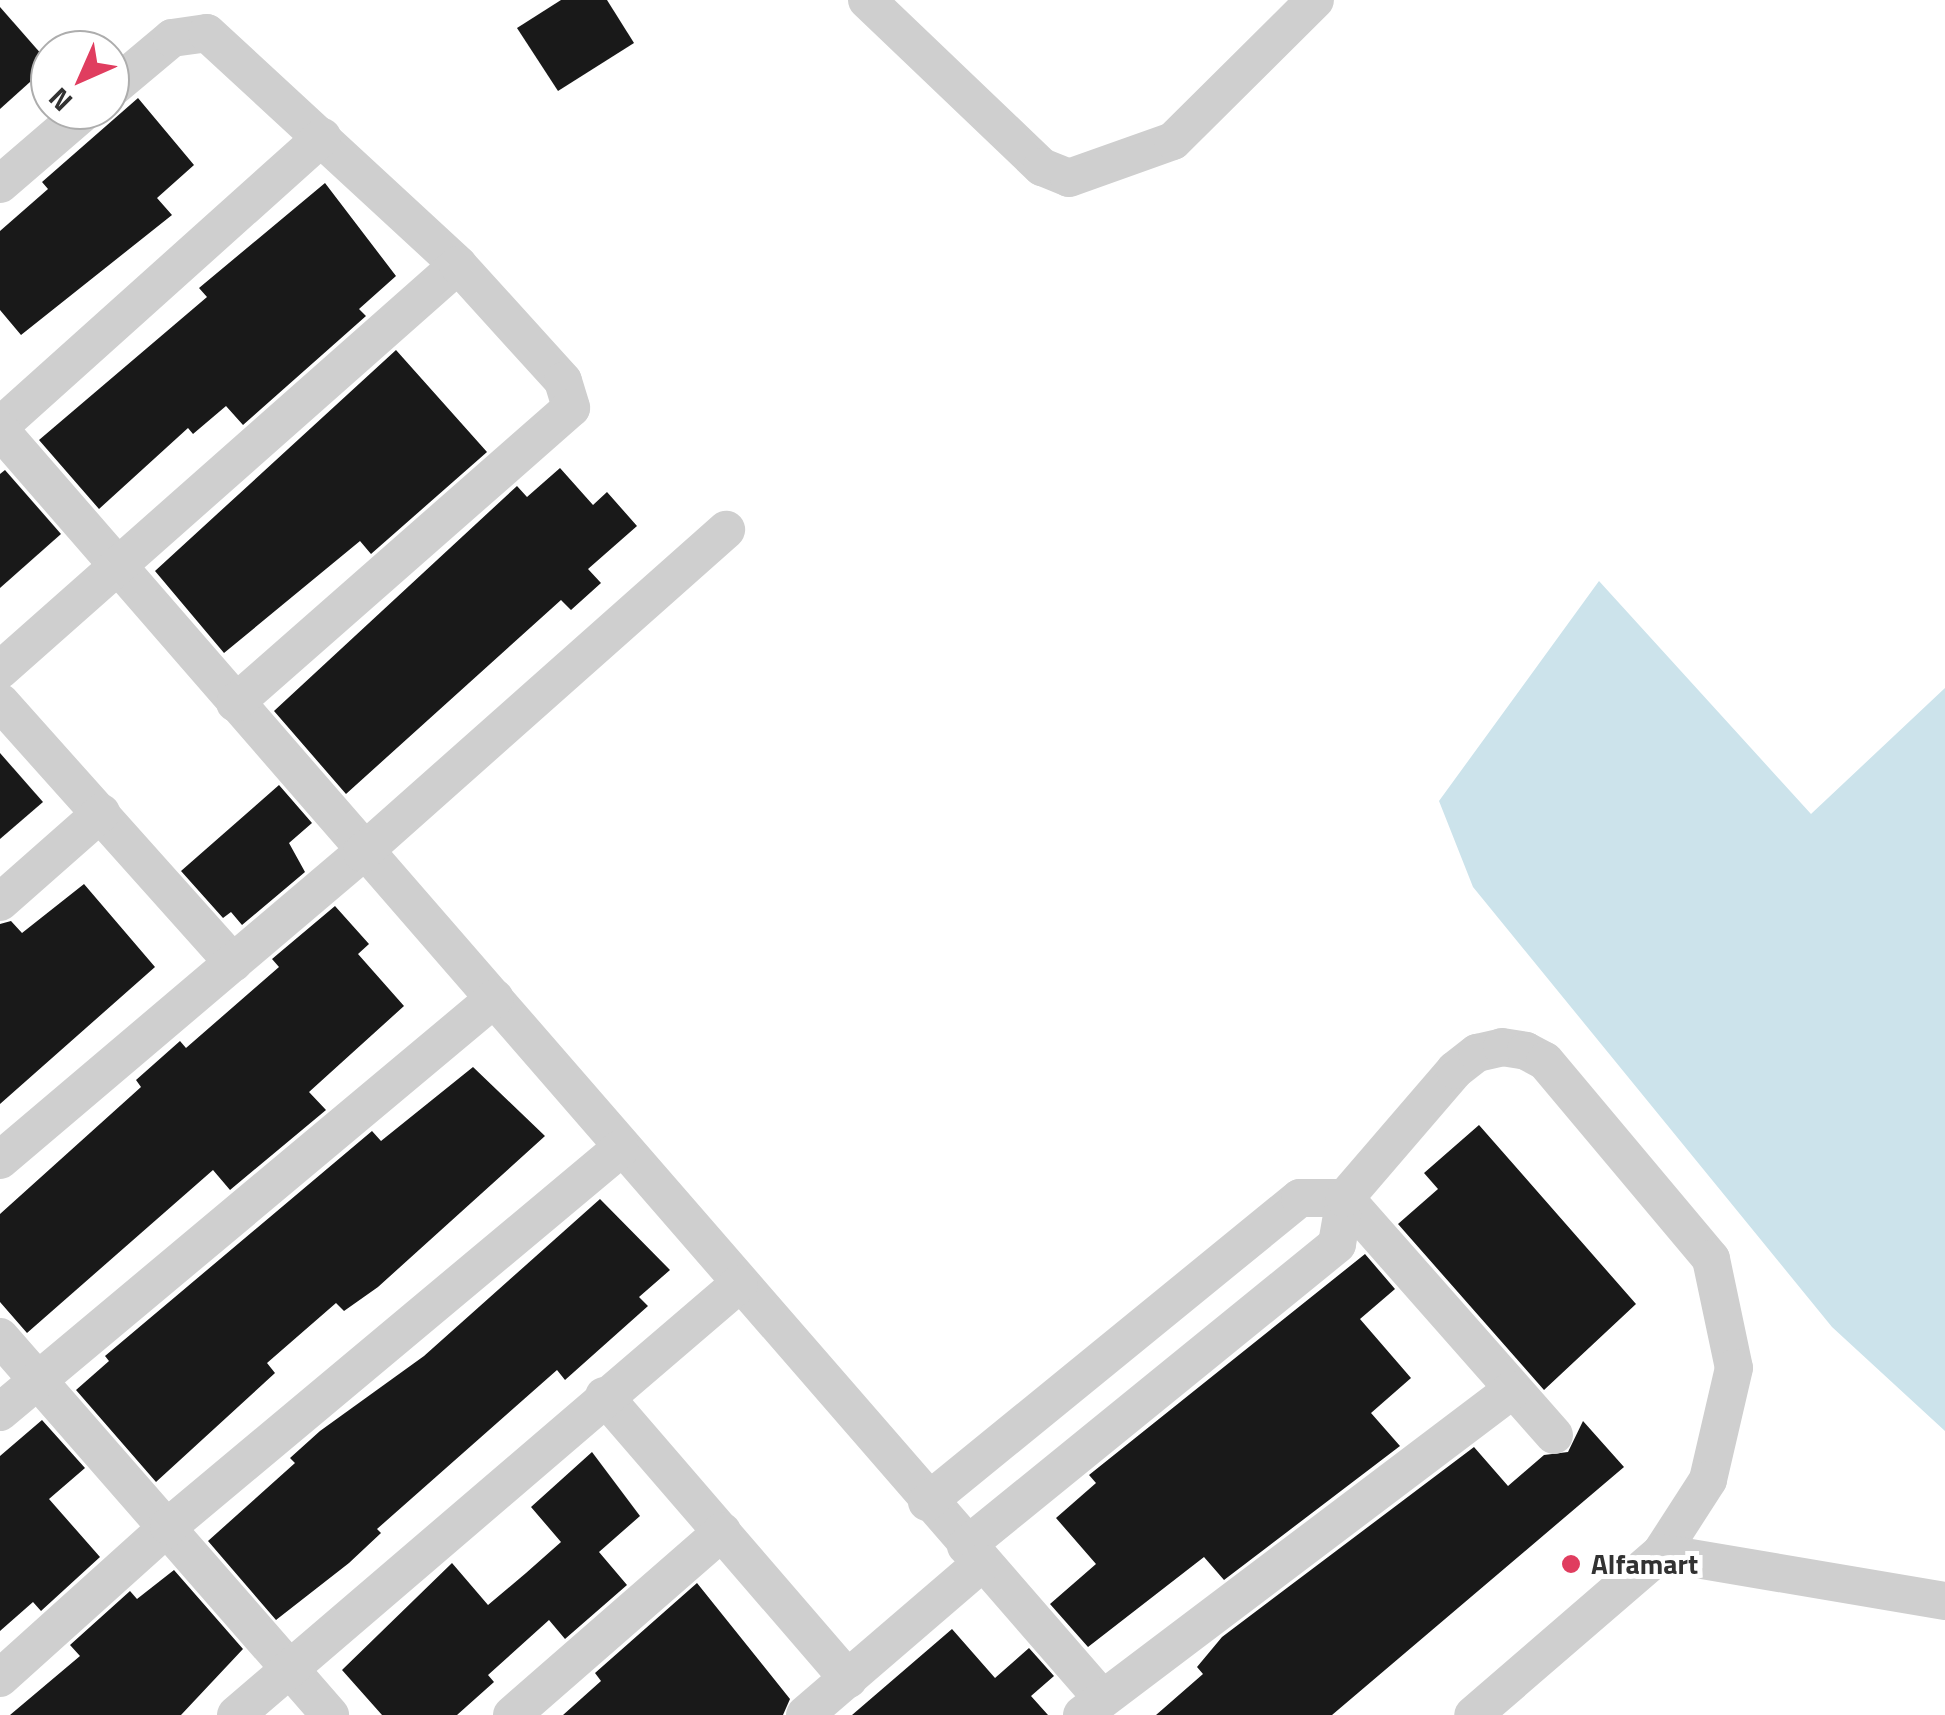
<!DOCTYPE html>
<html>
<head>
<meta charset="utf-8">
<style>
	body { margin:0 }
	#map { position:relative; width:1945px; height:1715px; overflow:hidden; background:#fff; font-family:"Titillium Web",sans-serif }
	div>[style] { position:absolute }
	.water>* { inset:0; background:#cce3eb }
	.building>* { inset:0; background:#191919 }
	.minor>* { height:38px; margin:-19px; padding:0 19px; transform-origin:19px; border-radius:19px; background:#cfcfcf }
	.dots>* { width:28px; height:28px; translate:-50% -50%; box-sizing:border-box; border:5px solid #fff; border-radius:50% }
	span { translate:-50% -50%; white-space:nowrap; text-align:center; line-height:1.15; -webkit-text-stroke:10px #fff; paint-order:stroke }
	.poi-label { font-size:28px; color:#323232; font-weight:700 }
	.left { translate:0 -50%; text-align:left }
	.north { position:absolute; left:30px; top:30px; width:100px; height:100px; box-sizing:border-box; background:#fff; border:2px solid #adadad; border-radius:50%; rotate:225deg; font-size:28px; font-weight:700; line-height:40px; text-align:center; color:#323232 }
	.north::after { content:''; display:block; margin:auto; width:35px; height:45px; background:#e03d5f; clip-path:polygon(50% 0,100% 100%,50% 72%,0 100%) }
</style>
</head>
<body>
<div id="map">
	<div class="water">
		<i style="clip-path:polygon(1599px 581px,1811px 814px,1945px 688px,1945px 1431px,1832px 1327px,1473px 887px,1439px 801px)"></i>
	</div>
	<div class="building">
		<i style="clip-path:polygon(561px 0,607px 0,634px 43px,558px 91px,517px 28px)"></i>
		<i style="clip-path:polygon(0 7px,50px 64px,0 109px)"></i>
		<i style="clip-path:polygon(138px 98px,194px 165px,157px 198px,172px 215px,21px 335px,0 310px,0 231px,48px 189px,42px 182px)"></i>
		<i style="clip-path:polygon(325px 183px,396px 276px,359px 309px,366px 316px,243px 425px,226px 406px,193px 434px,188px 428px,99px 509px,39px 440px,207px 297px,199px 288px)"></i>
		<i style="clip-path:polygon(396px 350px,487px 452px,371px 554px,360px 541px,224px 653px,155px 571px)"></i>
		<i style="clip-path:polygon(560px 468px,593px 505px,607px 492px,637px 526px,588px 569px,601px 583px,571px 610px,561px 600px,346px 794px,274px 711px,517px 486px,527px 497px)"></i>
		<i style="clip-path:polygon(5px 470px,61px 534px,0 588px,0 474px)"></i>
		<i style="clip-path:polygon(0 753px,43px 802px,0 839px)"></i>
		<i style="clip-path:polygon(279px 785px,312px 823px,289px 843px,305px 872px,242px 925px,231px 912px,223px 918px,181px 871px)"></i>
		<i style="clip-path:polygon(84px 884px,155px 967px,0 1104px,0 924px,11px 921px,22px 933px)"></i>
		<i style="clip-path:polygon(335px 906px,369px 944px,358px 954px,404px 1006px,309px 1092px,326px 1110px,230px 1190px,213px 1170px,27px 1333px,0 1302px,0 1214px,141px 1087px,136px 1080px,180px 1041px,186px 1048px,279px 967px,272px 959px)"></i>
		<i style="clip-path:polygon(473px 1067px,545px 1136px,378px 1287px,344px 1311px,336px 1303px,267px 1363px,275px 1373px,156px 1482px,76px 1390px,109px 1361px,105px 1356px,372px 1131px,381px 1141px)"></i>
		<i style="clip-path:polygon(1479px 1125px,1636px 1304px,1544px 1390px,1398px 1224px,1438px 1189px,1424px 1173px)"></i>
		<i style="clip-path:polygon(600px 1199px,670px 1270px,639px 1297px,648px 1306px,565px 1380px,557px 1370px,377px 1529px,381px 1533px,349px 1563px,276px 1620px,208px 1541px,295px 1463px,290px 1458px,320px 1431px,424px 1356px)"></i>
		<i style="clip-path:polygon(1365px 1254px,1395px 1289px,1360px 1319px,1411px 1378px,1371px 1413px,1400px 1446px,1224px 1580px,1204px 1557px,1088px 1647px,1050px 1604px,1096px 1564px,1056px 1518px,1096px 1483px,1089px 1475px)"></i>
		<i style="clip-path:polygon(42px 1420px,85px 1468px,49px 1499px,100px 1557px,41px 1611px,33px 1602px,0 1631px,0 1456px)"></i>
		<i style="clip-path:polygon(1583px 1421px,1624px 1467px,1332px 1715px,1156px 1715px,1203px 1674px,1197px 1667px,1222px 1637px,1474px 1447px,1508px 1486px,1544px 1455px,1568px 1452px)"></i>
		<i style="clip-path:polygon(592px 1452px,640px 1516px,599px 1552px,627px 1585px,565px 1639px,549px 1620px,488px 1675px,494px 1682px,457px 1715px,382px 1715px,342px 1670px,452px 1563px,488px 1605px,526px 1573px,561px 1542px,531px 1507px)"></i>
		<i style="clip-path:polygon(174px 1570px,243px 1649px,181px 1715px,10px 1715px,80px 1656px,70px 1645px,130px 1591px,137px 1599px)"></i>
		<i style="clip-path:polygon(697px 1583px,790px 1699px,783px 1715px,563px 1715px,601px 1681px,595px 1673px)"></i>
		<i style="clip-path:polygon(952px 1629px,995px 1678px,1029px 1648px,1054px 1676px,1031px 1696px,1048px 1715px,852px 1715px)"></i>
	</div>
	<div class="minor">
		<i style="left:867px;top:0;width:242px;rotate:43.7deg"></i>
		<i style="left:1042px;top:167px;width:29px;rotate:22deg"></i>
		<i style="left:1069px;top:178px;width:110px;rotate:-19.6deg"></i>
		<i style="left:1173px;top:141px;width:200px;rotate:-44.8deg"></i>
		<i style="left:110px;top:90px;width:81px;rotate:-40deg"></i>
		<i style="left:172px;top:38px;width:35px;rotate:-8deg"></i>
		<i style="left:207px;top:33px;width:342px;rotate:42.7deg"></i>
		<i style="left:0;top:184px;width:113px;rotate:-40.7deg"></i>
		<i style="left:0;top:426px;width:433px;rotate:-41.9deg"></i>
		<i style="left:0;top:430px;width:1680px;rotate:49.01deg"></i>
		<i style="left:0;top:670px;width:611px;rotate:-41.49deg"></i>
		<i style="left:458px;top:265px;width:156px;rotate:47.8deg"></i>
		<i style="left:563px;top:381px;width:28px;rotate:73deg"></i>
		<i style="left:571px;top:408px;width:447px;rotate:138.7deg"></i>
		<i style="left:0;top:702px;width:350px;rotate:48.2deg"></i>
		<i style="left:0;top:902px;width:135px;rotate:-41.4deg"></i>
		<i style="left:0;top:1160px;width:475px;rotate:-40.3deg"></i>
		<i style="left:362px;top:853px;width:487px;rotate:-41.6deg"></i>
		<i style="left:0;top:1337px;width:502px;rotate:48.88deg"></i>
		<i style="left:604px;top:1396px;width:374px;rotate:49.2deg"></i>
		<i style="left:0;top:1412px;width:645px;rotate:-39.91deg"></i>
		<i style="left:927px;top:1502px;width:481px;rotate:-39.2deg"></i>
		<i style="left:1300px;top:1198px;width:45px"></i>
		<i style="left:1345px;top:1198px;width:316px;rotate:48.6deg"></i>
		<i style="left:966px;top:1546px;width:478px;rotate:-39.1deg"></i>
		<i style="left:1337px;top:1244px;width:47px;rotate:-80.1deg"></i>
		<i style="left:1345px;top:1198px;width:169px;rotate:-49.3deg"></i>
		<i style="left:1455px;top:1070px;width:28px;rotate:-38deg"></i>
		<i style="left:1477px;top:1053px;width:26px;rotate:-13deg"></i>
		<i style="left:1502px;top:1047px;width:24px;rotate:9deg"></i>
		<i style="left:1526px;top:1051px;width:21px;rotate:28deg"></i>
		<i style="left:1545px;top:1061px;width:258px;rotate:50deg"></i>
		<i style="left:1711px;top:1259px;width:111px;rotate:78.1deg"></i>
		<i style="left:1734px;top:1368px;width:115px;rotate:103.1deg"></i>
		<i style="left:1708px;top:1480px;width:87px;rotate:122.8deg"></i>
		<i style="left:1661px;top:1553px;width:248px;rotate:139.2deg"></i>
		<i style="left:1661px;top:1553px;width:288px;rotate:9.6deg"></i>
		<i style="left:0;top:1678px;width:227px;rotate:-42deg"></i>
		<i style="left:169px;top:1526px;width:588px;rotate:-39.89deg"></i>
		<i style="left:236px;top:1715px;width:662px;rotate:-40.59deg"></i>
		<i style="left:512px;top:1715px;width:279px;rotate:-41.1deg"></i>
		<i style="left:805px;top:1715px;width:233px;rotate:-40.7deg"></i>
		<i style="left:1082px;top:1715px;width:539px;rotate:-37.08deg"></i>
	</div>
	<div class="dots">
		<i style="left:1571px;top:1564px;background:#e03d5f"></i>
	</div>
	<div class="poi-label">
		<span class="left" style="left:1591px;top:1564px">Alfamart</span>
	</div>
	<div class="north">N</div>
</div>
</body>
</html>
